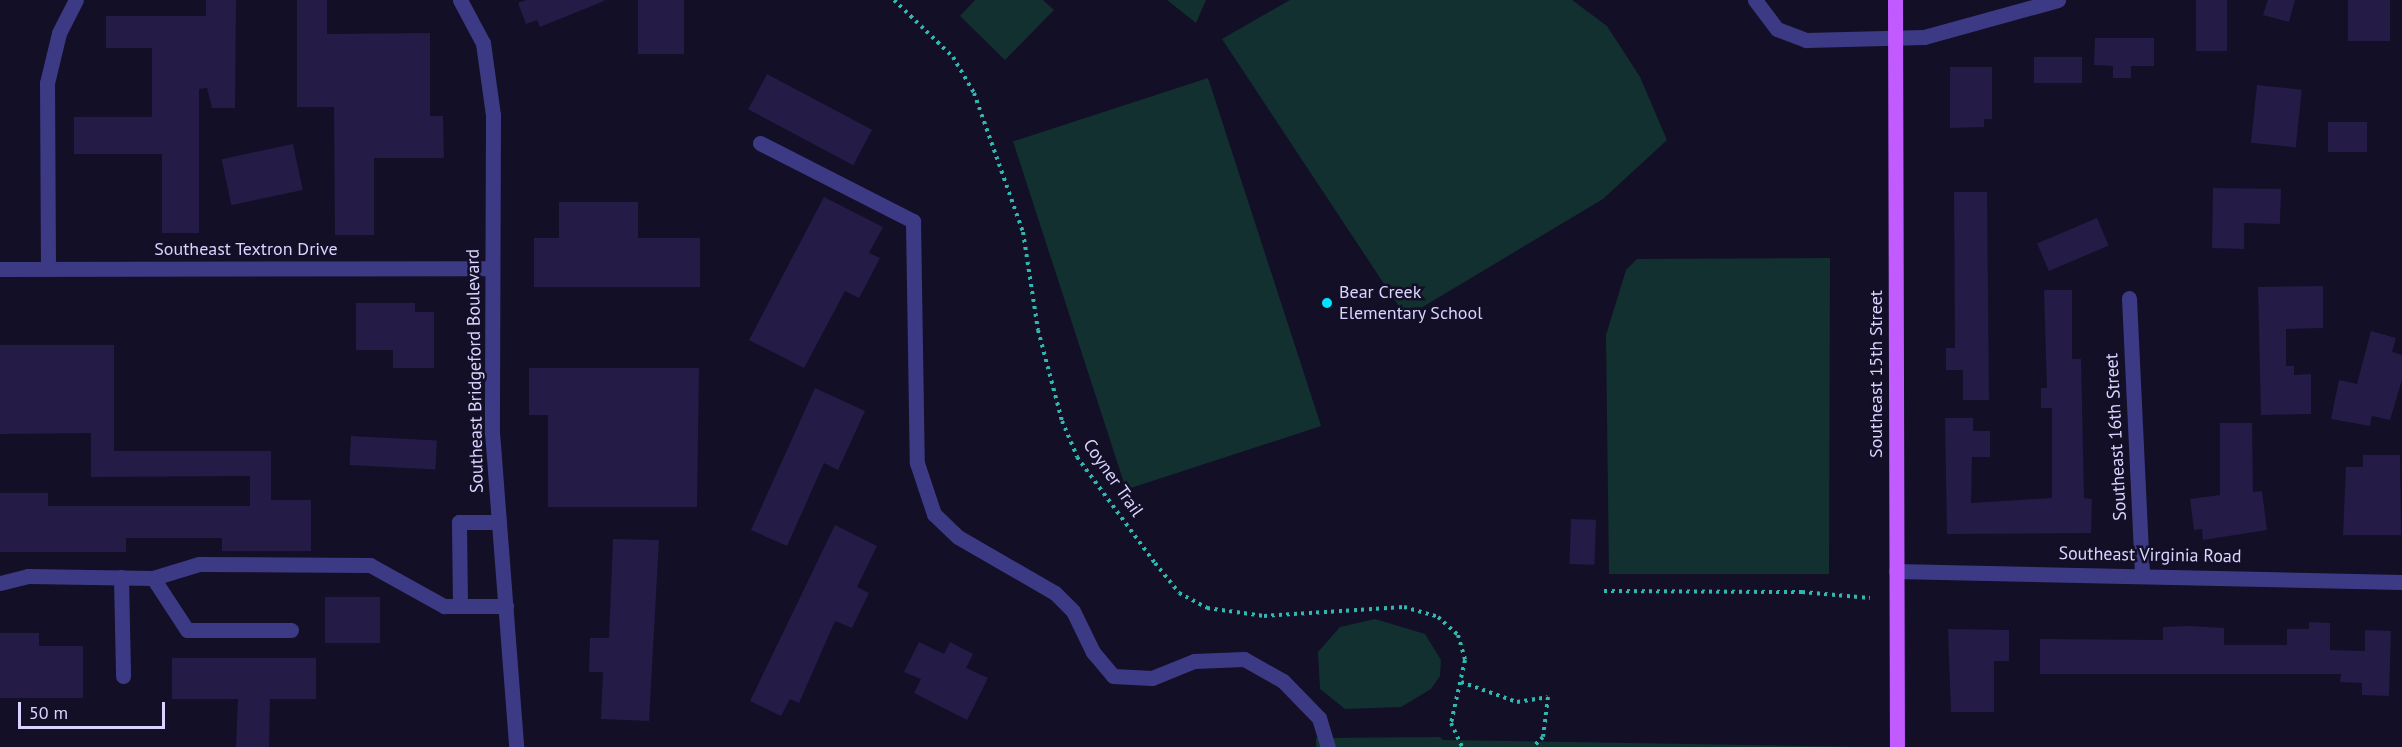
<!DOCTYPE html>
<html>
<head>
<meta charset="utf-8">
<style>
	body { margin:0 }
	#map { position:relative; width:2402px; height:747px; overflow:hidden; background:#130f26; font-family:"PT Sans",sans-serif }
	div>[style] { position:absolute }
	.green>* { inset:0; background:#12302f; transform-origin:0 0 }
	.building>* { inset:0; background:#241b47; transform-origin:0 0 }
	.path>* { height:4px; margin-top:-2px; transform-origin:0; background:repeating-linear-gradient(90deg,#2fb8b0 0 3px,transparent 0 7.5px) }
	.minor>* { height:15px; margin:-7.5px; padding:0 7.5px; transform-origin:7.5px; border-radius:7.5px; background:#3d3a85 }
	.major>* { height:15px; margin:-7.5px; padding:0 7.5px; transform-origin:7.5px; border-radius:7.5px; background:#c25bff }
	.dots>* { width:16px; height:16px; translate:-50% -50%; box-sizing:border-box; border:3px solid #130f26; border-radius:50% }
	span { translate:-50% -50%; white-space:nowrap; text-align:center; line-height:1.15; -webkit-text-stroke:5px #130f26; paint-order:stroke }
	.street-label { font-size:18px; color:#d9d4ff }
	.poi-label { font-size:18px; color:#d9d4ff }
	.left { translate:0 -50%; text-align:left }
	.scale { position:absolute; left:18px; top:702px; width:147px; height:27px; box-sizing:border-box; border:3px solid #d9d4ff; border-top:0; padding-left:8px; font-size:18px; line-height:21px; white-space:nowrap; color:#d9d4ff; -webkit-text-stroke:4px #130f26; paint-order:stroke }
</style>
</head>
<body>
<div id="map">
	<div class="green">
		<i style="clip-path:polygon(975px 0,1043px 0,1054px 10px,1005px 60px,960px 16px)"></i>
		<i style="clip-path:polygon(1167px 0,1206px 0,1196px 23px)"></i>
		<i style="clip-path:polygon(1290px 0,1572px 0,1607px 26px,1640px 77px,1667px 140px,1603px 199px,1416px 311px,1400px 308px,1222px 39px)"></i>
		<i style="left:1208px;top:78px;width:366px;height:205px;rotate:72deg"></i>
		<i style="clip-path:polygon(1830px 258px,1829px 574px,1609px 574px,1606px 335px,1626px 270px,1637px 259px)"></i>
		<i style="clip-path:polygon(1375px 619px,1425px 634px,1441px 660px,1440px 676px,1431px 689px,1401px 707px,1345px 709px,1320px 689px,1318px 652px,1340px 627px)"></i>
		<i style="clip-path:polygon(1440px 737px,1443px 740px,1867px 747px,1316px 747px,1316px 738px)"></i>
	</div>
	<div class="building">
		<i style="clip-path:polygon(206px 0,236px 0,235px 108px,212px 108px,207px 88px,199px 89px,199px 233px,162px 233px,162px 154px,74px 154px,74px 117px,152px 117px,152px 48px,106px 48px,106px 16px,206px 16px)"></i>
		<i style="clip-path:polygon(297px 0,327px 0,327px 34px,430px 33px,430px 116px,443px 116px,444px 158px,374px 158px,374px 235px,335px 235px,334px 107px,297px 107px)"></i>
		<i style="clip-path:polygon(526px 0,604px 0,604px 1px,540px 27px,537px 20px,526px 24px,518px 3px)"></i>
		<i style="left:638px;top:0;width:46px;height:54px"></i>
		<i style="left:2196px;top:0;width:31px;height:51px"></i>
		<i style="clip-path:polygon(2268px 0,2295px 0,2289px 22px,2263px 15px)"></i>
		<i style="left:2348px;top:0;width:42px;height:41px"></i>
		<i style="clip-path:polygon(2095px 38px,2154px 38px,2154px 66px,2131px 66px,2131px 78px,2113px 78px,2113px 66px,2094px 65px)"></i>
		<i style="left:2034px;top:57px;width:48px;height:26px"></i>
		<i style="clip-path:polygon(1950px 67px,1992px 67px,1992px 119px,1984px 119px,1984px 127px,1950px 128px)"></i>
		<i style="left:767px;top:74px;width:119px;height:40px;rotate:28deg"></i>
		<i style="left:2257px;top:85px;width:45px;height:58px;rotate:6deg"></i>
		<i style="left:2328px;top:122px;width:39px;height:30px"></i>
		<i style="left:293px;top:144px;width:47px;height:73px;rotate:78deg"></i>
		<i style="clip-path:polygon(2213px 188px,2281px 189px,2280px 224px,2244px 223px,2244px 249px,2212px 248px)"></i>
		<i style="clip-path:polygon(1954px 192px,1987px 192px,1989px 400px,1963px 400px,1963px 370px,1946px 370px,1946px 348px,1955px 348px)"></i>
		<i style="clip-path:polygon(824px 197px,883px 227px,869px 253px,880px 258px,859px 298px,845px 291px,804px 368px,749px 340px)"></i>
		<i style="clip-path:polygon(559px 202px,638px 202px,638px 238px,700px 238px,700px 287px,534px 287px,534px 238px,559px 238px)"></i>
		<i style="left:2097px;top:218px;width:30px;height:65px;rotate:67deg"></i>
		<i style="clip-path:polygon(2323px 286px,2323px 328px,2286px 329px,2286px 366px,2294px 366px,2294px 375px,2311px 374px,2311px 414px,2261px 415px,2258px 287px)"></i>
		<i style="clip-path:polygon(2044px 290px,2072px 290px,2072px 359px,2081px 359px,2084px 498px,2092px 499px,2091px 533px,1947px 534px,1945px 418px,1973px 418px,1973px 431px,1990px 431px,1990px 457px,1972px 457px,1971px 503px,2052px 498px,2052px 408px,2041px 408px,2041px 388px,2047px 388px)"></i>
		<i style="clip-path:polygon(356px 303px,415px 303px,415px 312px,434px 312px,434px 368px,393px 368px,393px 350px,356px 350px)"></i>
		<i style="clip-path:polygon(2371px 331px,2396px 338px,2392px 352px,2402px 355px,2402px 380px,2390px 420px,2372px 416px,2370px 426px,2331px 419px,2339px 380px,2357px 384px)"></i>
		<i style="clip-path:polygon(0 345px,114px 345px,114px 451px,271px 451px,271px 500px,311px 500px,311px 551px,222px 551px,222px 538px,126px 538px,126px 552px,0 552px,0 493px,48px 493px,48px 506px,250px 506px,250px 476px,91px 477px,91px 433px,0 434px)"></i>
		<i style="clip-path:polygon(529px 368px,699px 368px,697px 507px,548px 507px,548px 415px,529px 415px)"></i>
		<i style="clip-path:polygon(815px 388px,865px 411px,838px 470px,824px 463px,787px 546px,751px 530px)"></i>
		<i style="clip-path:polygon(2220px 423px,2252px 423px,2253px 492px,2262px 491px,2267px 530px,2203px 540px,2202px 529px,2194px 530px,2190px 499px,2220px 495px)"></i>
		<i style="left:351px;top:436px;width:86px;height:29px;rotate:3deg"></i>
		<i style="clip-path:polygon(2363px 455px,2400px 455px,2401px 535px,2343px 535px,2346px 467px,2363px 467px)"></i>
		<i style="left:1571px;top:519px;width:25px;height:45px;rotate:2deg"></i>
		<i style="clip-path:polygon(835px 525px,877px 546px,857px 587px,869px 593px,852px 628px,835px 621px,799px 703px,790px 699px,781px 716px,750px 701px)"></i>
		<i style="clip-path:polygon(613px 539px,659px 540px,649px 721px,601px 719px,603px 672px,589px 672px,590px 638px,609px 638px)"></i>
		<i style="left:325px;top:597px;width:55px;height:46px"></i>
		<i style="clip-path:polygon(2309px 622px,2330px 623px,2330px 650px,2365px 651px,2365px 630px,2391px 631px,2389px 696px,2362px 695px,2362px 683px,2340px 682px,2341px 674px,2040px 674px,2040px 639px,2163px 640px,2163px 627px,2189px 626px,2224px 628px,2224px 645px,2287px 645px,2287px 629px,2309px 629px)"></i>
		<i style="clip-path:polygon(1948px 629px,2009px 630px,2009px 661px,1994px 661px,1994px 712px,1951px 712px)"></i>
		<i style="clip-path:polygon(0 633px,39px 633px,39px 646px,83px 646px,83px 698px,0 698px)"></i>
		<i style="clip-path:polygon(919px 642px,944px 654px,950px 642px,973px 654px,966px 668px,988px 678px,967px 720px,914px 693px,921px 679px,904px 672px)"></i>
		<i style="clip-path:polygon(172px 658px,316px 658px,316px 699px,270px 699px,269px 747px,236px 747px,238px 699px,172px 699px)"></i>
	</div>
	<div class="path">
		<i style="left:894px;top:0;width:82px;rotate:44deg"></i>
		<i style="left:953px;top:57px;width:42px;rotate:59.7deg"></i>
		<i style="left:974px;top:93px;width:147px;rotate:70.6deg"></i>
		<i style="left:1023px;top:232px;width:99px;rotate:81.3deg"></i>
		<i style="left:1038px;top:330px;width:94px;rotate:75.2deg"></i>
		<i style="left:1062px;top:421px;width:39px;rotate:67deg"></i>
		<i style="left:1077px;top:457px;width:132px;rotate:53.7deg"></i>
		<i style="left:1155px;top:563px;width:38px;rotate:51deg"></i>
		<i style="left:1179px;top:593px;width:32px;rotate:28deg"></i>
		<i style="left:1207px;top:608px;width:58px;rotate:8deg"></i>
		<i style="left:1264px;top:616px;width:140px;rotate:-3.7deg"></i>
		<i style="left:1404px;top:607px;width:35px;rotate:16deg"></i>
		<i style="left:1438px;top:617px;width:27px;rotate:42deg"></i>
		<i style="left:1458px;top:635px;width:26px;rotate:74deg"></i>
		<i style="left:1465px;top:660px;width:65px;rotate:102.5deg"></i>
		<i style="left:1451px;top:723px;width:26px;rotate:65deg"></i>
		<i style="left:1604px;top:591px;width:198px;rotate:0.3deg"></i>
		<i style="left:1802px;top:592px;width:68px;rotate:5deg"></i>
		<i style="left:1461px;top:682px;width:59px;rotate:19.7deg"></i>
		<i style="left:1517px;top:702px;width:31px;rotate:-9deg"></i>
		<i style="left:1548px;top:697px;width:40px;rotate:97.1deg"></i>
		<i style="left:1543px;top:737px;width:14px;rotate:135deg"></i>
	</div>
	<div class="minor">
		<i style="left:460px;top:0;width:49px;rotate:61.9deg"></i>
		<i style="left:483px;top:43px;width:73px;rotate:82.1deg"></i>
		<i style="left:493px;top:115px;width:317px;rotate:90.2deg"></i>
		<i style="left:492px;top:432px;width:316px;rotate:85.6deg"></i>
		<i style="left:1755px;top:0;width:36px;rotate:53deg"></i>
		<i style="left:1777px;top:29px;width:31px;rotate:21deg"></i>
		<i style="left:1806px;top:40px;width:118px;rotate:-1.5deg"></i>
		<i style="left:1924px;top:37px;width:139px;rotate:-15.4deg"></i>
		<i style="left:760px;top:143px;width:172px;rotate:27deg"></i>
		<i style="left:913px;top:221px;width:242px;rotate:89.1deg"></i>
		<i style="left:917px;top:463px;width:54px;rotate:71.6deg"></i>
		<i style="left:934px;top:514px;width:33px;rotate:44deg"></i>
		<i style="left:958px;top:537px;width:112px;rotate:30deg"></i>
		<i style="left:1055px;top:593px;width:25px;rotate:45deg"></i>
		<i style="left:1073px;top:611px;width:46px;rotate:64deg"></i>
		<i style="left:1093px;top:652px;width:31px;rotate:50deg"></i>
		<i style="left:1113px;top:676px;width:39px;rotate:3deg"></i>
		<i style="left:1152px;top:678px;width:45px;rotate:-22deg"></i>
		<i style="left:1194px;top:661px;width:50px;rotate:-2.3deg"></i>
		<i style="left:1244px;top:659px;width:45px;rotate:29.4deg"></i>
		<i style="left:1283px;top:681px;width:52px;rotate:45.8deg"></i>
		<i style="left:1319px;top:718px;width:30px;rotate:73deg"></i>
		<i style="left:0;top:269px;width:492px;rotate:-0.1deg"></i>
		<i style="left:48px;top:269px;width:186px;rotate:-90.3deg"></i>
		<i style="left:47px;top:83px;width:51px;rotate:-76.5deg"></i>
		<i style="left:59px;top:33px;width:37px;rotate:-63deg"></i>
		<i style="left:2129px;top:298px;width:275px;rotate:87.3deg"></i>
		<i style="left:1896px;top:571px;width:506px;rotate:1.25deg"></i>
		<i style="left:121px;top:577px;width:99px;rotate:88.8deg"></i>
		<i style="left:153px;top:578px;width:62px;rotate:56.8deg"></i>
		<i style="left:187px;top:630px;width:104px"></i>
		<i style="left:0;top:583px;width:29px;rotate:-14deg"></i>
		<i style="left:28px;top:576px;width:125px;rotate:0.9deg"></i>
		<i style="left:153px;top:578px;width:48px;rotate:-16.9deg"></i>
		<i style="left:199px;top:564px;width:171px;rotate:0.3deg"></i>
		<i style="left:370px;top:565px;width:85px;rotate:29deg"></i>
		<i style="left:444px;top:606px;width:62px"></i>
		<i style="left:460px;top:606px;width:84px;rotate:-90.7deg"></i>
		<i style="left:459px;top:522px;width:40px"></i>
	</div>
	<div class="major">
		<i style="left:1895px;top:0;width:747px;rotate:89.85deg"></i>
	</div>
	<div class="dots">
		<i style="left:1327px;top:303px;background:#00e5ff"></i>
	</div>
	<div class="street-label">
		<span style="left:246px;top:249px">Southeast Textron Drive</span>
		<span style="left:475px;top:371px;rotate:-91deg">Southeast Bridgeford Boulevard</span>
		<span style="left:1876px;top:374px;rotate:-90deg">Southeast 15th Street</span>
		<span style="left:2116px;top:437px;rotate:-93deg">Southeast 16th Street</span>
		<span style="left:1113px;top:478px;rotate:55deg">Coyner Trail</span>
		<span style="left:2150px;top:555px;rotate:1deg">Southeast Virginia Road</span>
	</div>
	<div class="poi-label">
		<span class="left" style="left:1339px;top:303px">Bear Creek<br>Elementary School</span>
	</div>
	<div class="scale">50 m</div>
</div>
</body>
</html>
